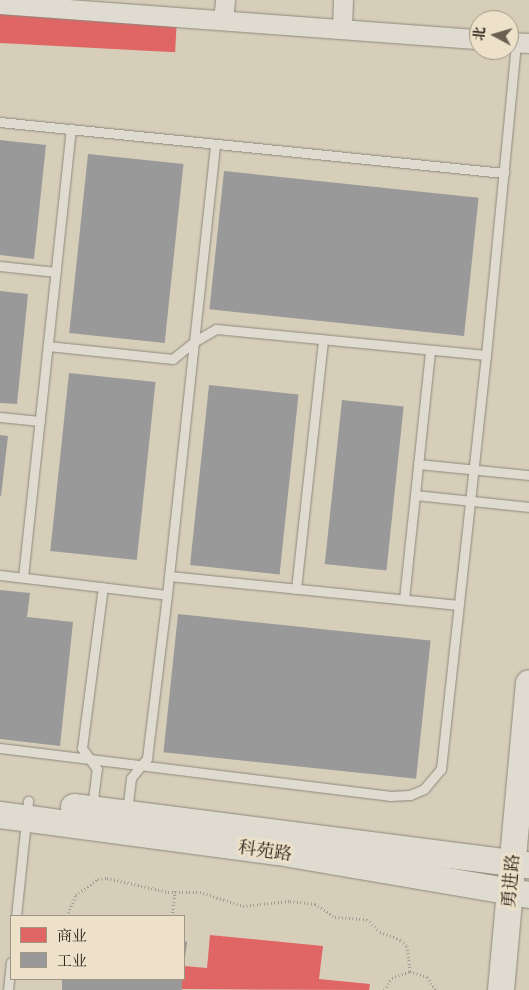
<!DOCTYPE html>
<html>
<head>
<meta charset="utf-8">
<style>
	body { margin:0 }
	#map { position:relative; width:529px; height:990px; overflow:hidden; background:#d6ceb9; font-family:"IM FELL Great Primer","Noto Serif SC",serif }
	div>[style] { position:absolute }
	.shops>* { inset:0; background:#e06666; transform-origin:0 0 }
	.industry>* { inset:0; background:#999; transform-origin:0 0 }
	.path>* { height:3px; margin-top:-1.5px; transform-origin:0; background:repeating-linear-gradient(90deg,#a09c94 0 1px,transparent 0 3.5px) }
	.roads { filter:drop-shadow(0 0 1px #8d887b) drop-shadow(0 0 1px #8d887b) }
	.lane>* { height:9px; margin:-4.5px; padding:0 4.5px; transform-origin:4.5px; border-radius:4.5px; background:#dfdbd1 }
	.street>* { height:19px; margin:-9.5px; padding:0 9.5px; transform-origin:9.5px; border-radius:9.5px; background:#dfdbd1 }
	.secondary>* { height:26px; margin:-13px; padding:0 13px; transform-origin:13px; border-radius:13px; background:#dfdbd1 }
	span { translate:-50% -50%; white-space:nowrap; text-align:center; line-height:1.15; -webkit-text-stroke:5px #ede2c9; paint-order:stroke }
	.street-label { font-size:18px; color:#2e231b }
	.legend { position:absolute; left:10px; top:915px; width:175px; height:65px; box-sizing:border-box; background:#ede2c9; border:1px solid #a19683; margin:0; padding:6px 9px; list-style:none; font-size:15px; color:#2e231b }
	.legend li { display:flex; align-items:center; gap:10px; height:25px }
	.legend b { width:25px; border:1px solid #a19683 }
	.north { position:absolute; left:469px; top:10px; width:50px; height:50px; box-sizing:border-box; background:#ede2c9; border:1px solid #a19683; border-radius:50%; rotate:276deg; font-size:14px; font-weight:700; line-height:20px; text-align:center; color:#2e231b }
	.north::after { content:''; display:block; margin:auto; width:18px; height:22px; background:#695f52; clip-path:polygon(50% 0,100% 100%,50% 72%,0 100%) }
</style>
</head>
<body>
<div id="map">
	<div class="shops">
		<i style="left:0;top:12px;width:177px;height:31px;rotate:3deg"></i>
		<i style="clip-path:polygon(210px 935px,323px 946px,319px 979px,370px 984px,369px 990px,181px 989px,184px 966px,207px 968px)"></i>
	</div>
	<div class="industry">
		<i style="clip-path:polygon(0 140px,46px 145px,34px 259px,0 255px)"></i>
		<i style="left:88px;top:154px;width:96px;height:180px;rotate:6deg"></i>
		<i style="left:224px;top:171px;width:256px;height:139px;rotate:6deg"></i>
		<i style="clip-path:polygon(0 291px,28px 294px,17px 404px,0 403px)"></i>
		<i style="left:69px;top:373px;width:87px;height:179px;rotate:6deg"></i>
		<i style="left:209px;top:385px;width:90px;height:181px;rotate:6deg"></i>
		<i style="left:342px;top:400px;width:62px;height:165px;rotate:6deg"></i>
		<i style="clip-path:polygon(0 435px,8px 436px,1px 496px,0 496px)"></i>
		<i style="clip-path:polygon(0 590px,30px 593px,27px 617px,73px 622px,60px 746px,0 739px)"></i>
		<i style="left:178px;top:614px;width:254px;height:139px;rotate:6deg"></i>
		<i style="clip-path:polygon(184px 941px,187px 942px,185px 958px,184px 958px)"></i>
		<i style="left:62px;top:979px;width:120px;height:11px"></i>
	</div>
	<div class="path">
		<i style="left:67px;top:916px;width:23px;rotate:-67deg"></i>
		<i style="left:76px;top:895px;width:27px;rotate:-36deg"></i>
		<i style="left:98px;top:879px;width:9px;rotate:-6deg"></i>
		<i style="left:107px;top:878px;width:63px;rotate:12.9deg"></i>
		<i style="left:168px;top:892px;width:32px"></i>
		<i style="left:200px;top:892px;width:45px;rotate:18deg"></i>
		<i style="left:243px;top:906px;width:47px;rotate:-6.1deg"></i>
		<i style="left:290px;top:901px;width:25px;rotate:7deg"></i>
		<i style="left:315px;top:904px;width:24px;rotate:33deg"></i>
		<i style="left:335px;top:917px;width:32px;rotate:4deg"></i>
		<i style="left:367px;top:919px;width:18px;rotate:45deg"></i>
		<i style="left:380px;top:932px;width:22px;rotate:21deg"></i>
		<i style="left:401px;top:940px;width:8px;rotate:45deg"></i>
		<i style="left:407px;top:946px;width:25px;rotate:83deg"></i>
		<i style="left:172px;top:916px;width:26px;rotate:-83deg"></i>
		<i style="left:384px;top:990px;width:14px;rotate:-56deg"></i>
		<i style="left:392px;top:978px;width:19px;rotate:-21deg"></i>
		<i style="left:410px;top:971px;width:18px;rotate:19deg"></i>
		<i style="left:427px;top:977px;width:16px;rotate:55deg"></i>
	</div>
	<div class="roads">
		<div class="lane">
			<i style="left:0;top:122px;width:507px;rotate:5.78deg"></i>
			<i style="left:0;top:266px;width:56px;rotate:6.1deg"></i>
			<i style="left:486px;top:355px;width:314px;rotate:-84.5deg"></i>
			<i style="left:0;top:417px;width:40px;rotate:5.7deg"></i>
			<i style="left:418px;top:464px;width:112px;rotate:5.7deg"></i>
			<i style="left:415px;top:495px;width:115px;rotate:6deg"></i>
			<i style="left:0;top:575px;width:168px;rotate:6.8deg"></i>
			<i style="left:167px;top:595px;width:19px;rotate:-84deg"></i>
			<i style="left:169px;top:576px;width:291px;rotate:5.7deg"></i>
			<i style="left:169px;top:576px;width:434px;rotate:-83.9deg"></i>
			<i style="left:23px;top:577px;width:451px;rotate:-83.9deg"></i>
			<i style="left:296px;top:589px;width:251px;rotate:-83.8deg"></i>
			<i style="left:404px;top:599px;width:250px;rotate:-84deg"></i>
			<i style="left:0;top:748px;width:392px;rotate:7deg"></i>
			<i style="left:389px;top:796px;width:21px;rotate:-3deg"></i>
			<i style="left:410px;top:795px;width:15px;rotate:-23deg"></i>
			<i style="left:424px;top:789px;width:26px;rotate:-50deg"></i>
			<i style="left:441px;top:769px;width:416px;rotate:-83.8deg"></i>
			<i style="left:486px;top:355px;width:271px;rotate:-174.5deg"></i>
			<i style="left:216px;top:329px;width:24px;rotate:150deg"></i>
			<i style="left:195px;top:341px;width:28px;rotate:141deg"></i>
			<i style="left:173px;top:359px;width:126px;rotate:-174.1deg"></i>
			<i style="left:92px;top:808px;width:39px;rotate:-83deg"></i>
			<i style="left:97px;top:769px;width:26px;rotate:-126deg"></i>
			<i style="left:82px;top:748px;width:162px;rotate:-82.6deg"></i>
			<i style="left:127px;top:811px;width:33px;rotate:-83deg"></i>
			<i style="left:131px;top:778px;width:26px;rotate:-51deg"></i>
			<i style="left:147px;top:758px;width:164px;rotate:-83deg"></i>
			<i style="left:16px;top:916px;width:116px;rotate:-84deg"></i>
			<i style="left:8px;top:990px;width:28px;rotate:-84deg"></i>
		</div>
		<div class="street">
			<i style="left:0;top:4px;width:480px;rotate:4.2deg"></i>
			<i style="left:223px;top:20px;width:20px;rotate:-84deg"></i>
			<i style="left:342px;top:28px;width:28px;rotate:-88deg"></i>
			<i style="left:509px;top:42px;width:20px;rotate:3deg"></i>
		</div>
		<div class="secondary">
			<i style="left:74px;top:807px;width:459px;rotate:7.3deg"></i>
			<i style="left:0;top:815px;width:280px;rotate:7.6deg"></i>
			<i style="left:278px;top:852px;width:255px;rotate:9.7deg"></i>
			<i style="left:501px;top:990px;width:308px;rotate:-84.8deg"></i>
		</div>
	</div>
	<div class="street-label">
		<span style="left:265px;top:851px;rotate:8deg">科苑路</span>
		<span style="left:511px;top:881px;rotate:-85deg">勇进路</span>
	</div>
	<ul class="legend">
	<li><b style="height:14px;background:#e06666"></b>商业</li>
	<li><b style="height:14px;background:#999"></b>工业</li>
	</ul>
	<div class="north">北</div>
</div>
</body>
</html>
